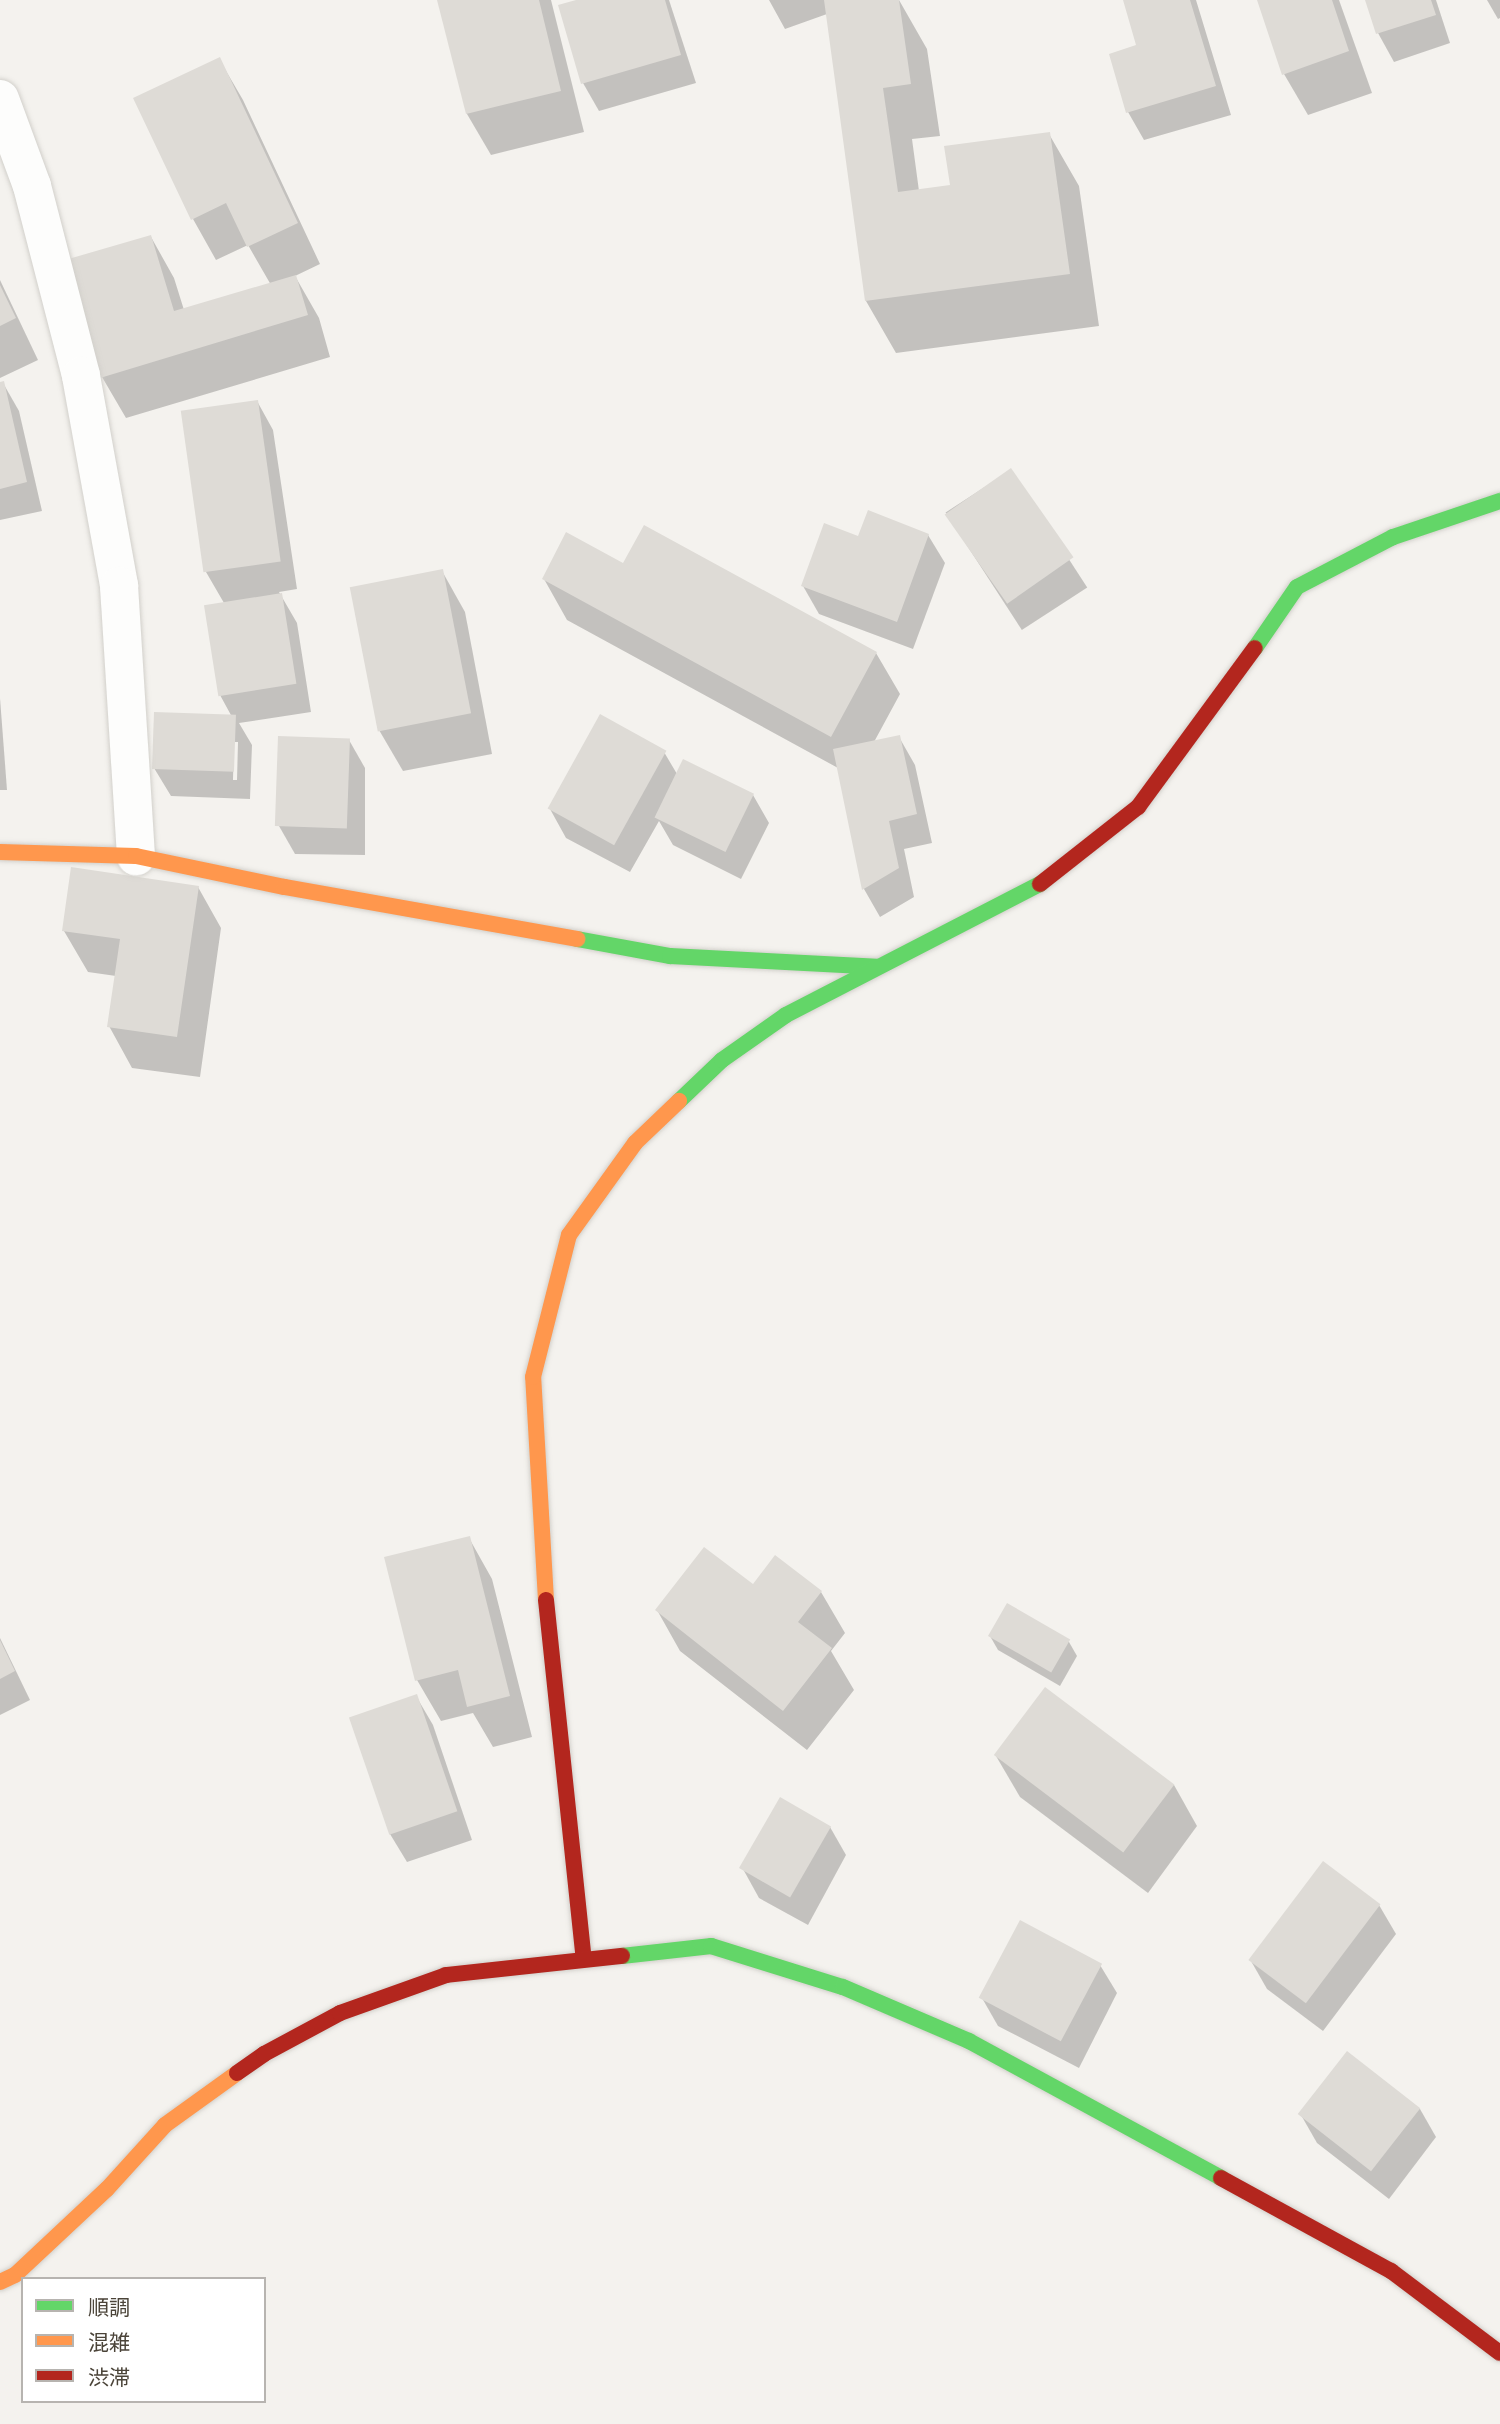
<!DOCTYPE html>
<html>
<head>
<meta charset="utf-8">
<style>
	body { margin:0 }
	#map { position:relative; width:1500px; height:2424px; overflow:hidden; background:#f4f2ee; font-family:"Public Sans","Noto Sans JP",sans-serif }
	div>[style] { position:absolute }
	.shadow>* { inset:0; background:#0003; transform-origin:0 0 }
	.building>* { inset:0; background:#dedbd6; transform-origin:0 0 }
	.roads { filter:drop-shadow(0 0 2px #d2d0cb) drop-shadow(0 0 2px #d2d0cb) }
	.street>* { height:38px; margin:-19px; padding:0 19px; transform-origin:19px; border-radius:19px; background:#fdfdfc }
	.fast>* { height:16px; margin:-8px; padding:0 8px; transform-origin:8px; border-radius:8px; background:#63d668 }
	.slow>* { height:16px; margin:-8px; padding:0 8px; transform-origin:8px; border-radius:8px; background:#ff974d }
	.jam>* { height:16px; margin:-8px; padding:0 8px; transform-origin:8px; border-radius:8px; background:#b3261e }
	span { translate:-50% -50%; white-space:nowrap; text-align:center; line-height:1.15; -webkit-text-stroke:5px #fff; paint-order:stroke }
	.legend { position:absolute; left:21px; top:2277px; width:245px; height:126px; box-sizing:border-box; background:#fff; border:2px solid #b7b4b0; margin:0; padding:9px 12px; list-style:none; font-size:21px; color:#4b4439 }
	.legend li { display:flex; align-items:center; gap:14px; height:35px }
	.legend b { width:35px; border:2px solid #b7b4b0 }
</style>
</head>
<body>
<div id="map">
	<div class="shadow">
		<i style="clip-path:polygon(439px 0,551px 0,584px 132px,491px 155px,467px 114px)"></i>
		<i style="clip-path:polygon(582px 0,669px 0,696px 83px,599px 111px,583px 83px)"></i>
		<i style="clip-path:polygon(769px 0,899px 0,927px 49px,940px 136px,912px 139px,919px 191px,952px 187px,1049px 134px,1079px 186px,1099px 326px,896px 353px,866px 301px,827px 14px,785px 29px)"></i>
		<i style="clip-path:polygon(1125px 0,1196px 0,1231px 115px,1144px 140px,1128px 112px,1138px 46px)"></i>
		<i style="clip-path:polygon(1258px 0,1339px 0,1372px 93px,1308px 115px,1284px 74px)"></i>
		<i style="clip-path:polygon(1367px 0,1436px 0,1450px 43px,1394px 62px,1378px 33px)"></i>
		<i style="clip-path:polygon(1487px 0,1500px 0,1500px 18px,1498px 19px)"></i>
		<i style="clip-path:polygon(219px 59px,243px 100px,320px 264px,295px 276px,319px 318px,330px 357px,126px 418px,102px 377px,151px 237px,174px 278px,184px 310px,271px 285px,248px 245px,216px 260px,193px 219px)"></i>
		<i style="clip-path:polygon(0 280px,38px 360px,0 378px)"></i>
		<i style="clip-path:polygon(3px 383px,19px 411px,42px 511px,0 520px,0 384px)"></i>
		<i style="clip-path:polygon(evenodd,257px 401px,273px 430px,297px 589px,279px 592px,297px 623px,311px 712px,239px 723px,252px 745px,250px 799px,171px 796px,154px 768px,232px 717px,220px 695px,224px 603px,206px 572px,257px 401px,234px 742px,238px 742px,237px 780px,233px 780px,234px 742px)"></i>
		<i style="left:1011px;top:470px;width:140px;height:78px;rotate:57deg"></i>
		<i style="clip-path:polygon(928px 535px,945px 563px,913px 649px,819px 614px,803px 586px,859px 539px)"></i>
		<i style="clip-path:polygon(624px 566px,876px 653px,900px 694px,874px 742px,899px 737px,915px 765px,932px 843px,904px 849px,914px 897px,880px 917px,864px 889px,838px 768px,567px 620px,544px 579px)"></i>
		<i style="clip-path:polygon(442px 571px,465px 612px,492px 754px,403px 771px,379px 730px)"></i>
		<i style="clip-path:polygon(0 698px,7px 790px,0 790px)"></i>
		<i style="clip-path:polygon(349px 740px,365px 768px,365px 855px,295px 854px,279px 826px)"></i>
		<i style="clip-path:polygon(664px 752px,677px 774px,753px 795px,769px 823px,741px 879px,673px 845px,659px 821px,630px 872px,566px 838px,550px 809px)"></i>
		<i style="clip-path:polygon(198px 887px,221px 928px,200px 1077px,132px 1068px,109px 1026px,116px 976px,88px 972px,64px 931px)"></i>
		<i style="clip-path:polygon(469px 1538px,492px 1579px,532px 1737px,493px 1747px,473px 1713px,441px 1721px,417px 1680px)"></i>
		<i style="clip-path:polygon(776px 1557px,821px 1592px,845px 1633px,831px 1651px,854px 1690px,807px 1750px,680px 1651px,657px 1610px,753px 1587px)"></i>
		<i style="clip-path:polygon(990px 1636px,1069px 1642px,1077px 1656px,1060px 1686px,998px 1650px)"></i>
		<i style="clip-path:polygon(0 1638px,30px 1700px,0 1715px)"></i>
		<i style="clip-path:polygon(416px 1696px,433px 1725px,472px 1840px,407px 1862px,390px 1834px,351px 1718px)"></i>
		<i style="clip-path:polygon(996px 1756px,1174px 1785px,1197px 1826px,1148px 1893px,1020px 1797px)"></i>
		<i style="clip-path:polygon(830px 1827px,846px 1855px,808px 1925px,759px 1898px,743px 1869px)"></i>
		<i style="clip-path:polygon(1379px 1905px,1396px 1934px,1323px 2031px,1267px 1989px,1251px 1961px)"></i>
		<i style="clip-path:polygon(1100px 1965px,1117px 1993px,1079px 2068px,998px 2026px,982px 1998px)"></i>
		<i style="clip-path:polygon(1420px 2109px,1436px 2137px,1389px 2199px,1317px 2143px,1301px 2115px)"></i>
	</div>
	<div class="building">
		<i style="clip-path:polygon(437px 0,539px 0,561px 91px,466px 114px)"></i>
		<i style="clip-path:polygon(576px 0,665px 0,681px 55px,581px 84px,558px 5px)"></i>
		<i style="clip-path:polygon(824px 0,899px 0,911px 84px,883px 88px,898px 192px,950px 185px,944px 146px,1050px 132px,1070px 274px,865px 301px)"></i>
		<i style="clip-path:polygon(1123px 0,1190px 0,1216px 86px,1126px 113px,1109px 54px,1136px 45px)"></i>
		<i style="clip-path:polygon(1257px 0,1332px 0,1349px 51px,1282px 75px)"></i>
		<i style="clip-path:polygon(1365px 0,1431px 0,1436px 15px,1376px 34px)"></i>
		<i style="clip-path:polygon(220px 57px,298px 223px,247px 247px,226px 203px,191px 220px,133px 98px)"></i>
		<i style="clip-path:polygon(151px 235px,174px 311px,296px 275px,308px 315px,100px 378px,65px 260px)"></i>
		<i style="clip-path:polygon(0 285px,16px 318px,0 326px)"></i>
		<i style="clip-path:polygon(4px 381px,27px 482px,0 489px,0 382px)"></i>
		<i style="left:258px;top:400px;width:163px;height:78px;rotate:82deg"></i>
		<i style="left:1011px;top:468px;width:109px;height:81px;rotate:55deg"></i>
		<i style="clip-path:polygon(868px 510px,929px 534px,897px 622px,801px 586px,824px 523px,858px 536px)"></i>
		<i style="clip-path:polygon(644px 525px,877px 652px,831px 737px,542px 579px,566px 532px,623px 563px)"></i>
		<i style="left:443px;top:569px;width:147px;height:95px;rotate:79deg"></i>
		<i style="left:282px;top:593px;width:92px;height:79px;rotate:81deg"></i>
		<i style="left:154px;top:712px;width:82px;height:57px;rotate:2deg"></i>
		<i style="left:600px;top:714px;width:76px;height:108px;rotate:29deg"></i>
		<i style="clip-path:polygon(900px 735px,917px 814px,889px 821px,899px 868px,862px 890px,833px 749px)"></i>
		<i style="left:278px;top:736px;width:72px;height:90px;rotate:2deg"></i>
		<i style="left:683px;top:759px;width:79px;height:65px;rotate:26deg"></i>
		<i style="clip-path:polygon(71px 867px,199px 886px,177px 1037px,107px 1027px,120px 939px,62px 931px)"></i>
		<i style="clip-path:polygon(470px 1536px,510px 1696px,467px 1707px,458px 1670px,415px 1681px,384px 1557px)"></i>
		<i style="clip-path:polygon(704px 1547px,753px 1584px,775px 1555px,822px 1591px,798px 1622px,832px 1648px,783px 1711px,655px 1610px)"></i>
		<i style="left:1007px;top:1603px;width:73px;height:38px;rotate:30deg"></i>
		<i style="clip-path:polygon(0 1640px,15px 1671px,0 1679px)"></i>
		<i style="left:1045px;top:1687px;width:162px;height:85px;rotate:37deg"></i>
		<i style="left:417px;top:1694px;width:124px;height:72px;rotate:71deg"></i>
		<i style="left:780px;top:1797px;width:59px;height:82px;rotate:30deg"></i>
		<i style="left:1323px;top:1861px;width:72px;height:124px;rotate:37deg"></i>
		<i style="left:1020px;top:1920px;width:93px;height:88px;rotate:28deg"></i>
		<i style="left:1347px;top:2051px;width:93px;height:80px;rotate:38deg"></i>
	</div>
	<div class="roads">
		<div class="street">
			<i style="left:0;top:99px;width:93px;rotate:69.8deg"></i>
			<i style="left:32px;top:186px;width:196px;rotate:75.5deg"></i>
			<i style="left:81px;top:376px;width:213px;rotate:79.7deg"></i>
			<i style="left:119px;top:586px;width:271px;rotate:86.4deg"></i>
		</div>
		<div class="fast">
			<i style="left:1255px;top:648px;width:74px;rotate:-55.5deg"></i>
			<i style="left:1297px;top:587px;width:108px;rotate:-27.5deg"></i>
			<i style="left:1393px;top:537px;width:113px;rotate:-18.6deg"></i>
			<i style="left:577px;top:939px;width:95px;rotate:10.4deg"></i>
			<i style="left:670px;top:956px;width:207px;rotate:3deg"></i>
			<i style="left:679px;top:1101px;width:59px;rotate:-43.6deg"></i>
			<i style="left:722px;top:1060px;width:78px;rotate:-35.1deg"></i>
			<i style="left:786px;top:1015px;width:286px;rotate:-27.3deg"></i>
			<i style="left:622px;top:1956px;width:90px;rotate:-6.4deg"></i>
			<i style="left:711px;top:1946px;width:138px;rotate:17.3deg"></i>
			<i style="left:843px;top:1987px;width:137px;rotate:23.2deg"></i>
			<i style="left:969px;top:2041px;width:287px;rotate:28.5deg"></i>
		</div>
		<div class="slow">
			<i style="left:0;top:852px;width:136px;rotate:1.7deg"></i>
			<i style="left:136px;top:856px;width:152px;rotate:11.8deg"></i>
			<i style="left:285px;top:887px;width:297px;rotate:10.1deg"></i>
			<i style="left:546px;top:1600px;width:223px;rotate:-93.3deg"></i>
			<i style="left:533px;top:1377px;width:146px;rotate:-75.8deg"></i>
			<i style="left:569px;top:1235px;width:113px;rotate:-54.3deg"></i>
			<i style="left:635px;top:1143px;width:61px;rotate:-43.7deg"></i>
			<i style="left:0;top:2282px;width:17px;rotate:-25deg"></i>
			<i style="left:15px;top:2275px;width:126px;rotate:-43.1deg"></i>
			<i style="left:107px;top:2189px;width:86px;rotate:-47.8deg"></i>
			<i style="left:165px;top:2125px;width:89px;rotate:-35.8deg"></i>
		</div>
		<div class="jam">
			<i style="left:1040px;top:884px;width:125px;rotate:-38.2deg"></i>
			<i style="left:1138px;top:807px;width:197px;rotate:-53.7deg"></i>
			<i style="left:546px;top:1600px;width:361px;rotate:84deg"></i>
			<i style="left:237px;top:2073px;width:33px;rotate:-35deg"></i>
			<i style="left:264px;top:2054px;width:86px;rotate:-28.3deg"></i>
			<i style="left:340px;top:2013px;width:113px;rotate:-19.7deg"></i>
			<i style="left:446px;top:1975px;width:177px;rotate:-6.2deg"></i>
			<i style="left:1221px;top:2178px;width:194px;rotate:28.7deg"></i>
			<i style="left:1391px;top:2271px;width:136px;rotate:37deg"></i>
		</div>
	</div>
	<ul class="legend">
	<li><b style="height:9px;background:#63d668"></b>順調</li>
	<li><b style="height:9px;background:#ff974d"></b>混雑</li>
	<li><b style="height:9px;background:#b3261e"></b>渋滞</li>
	</ul>
</div>
</body>
</html>
